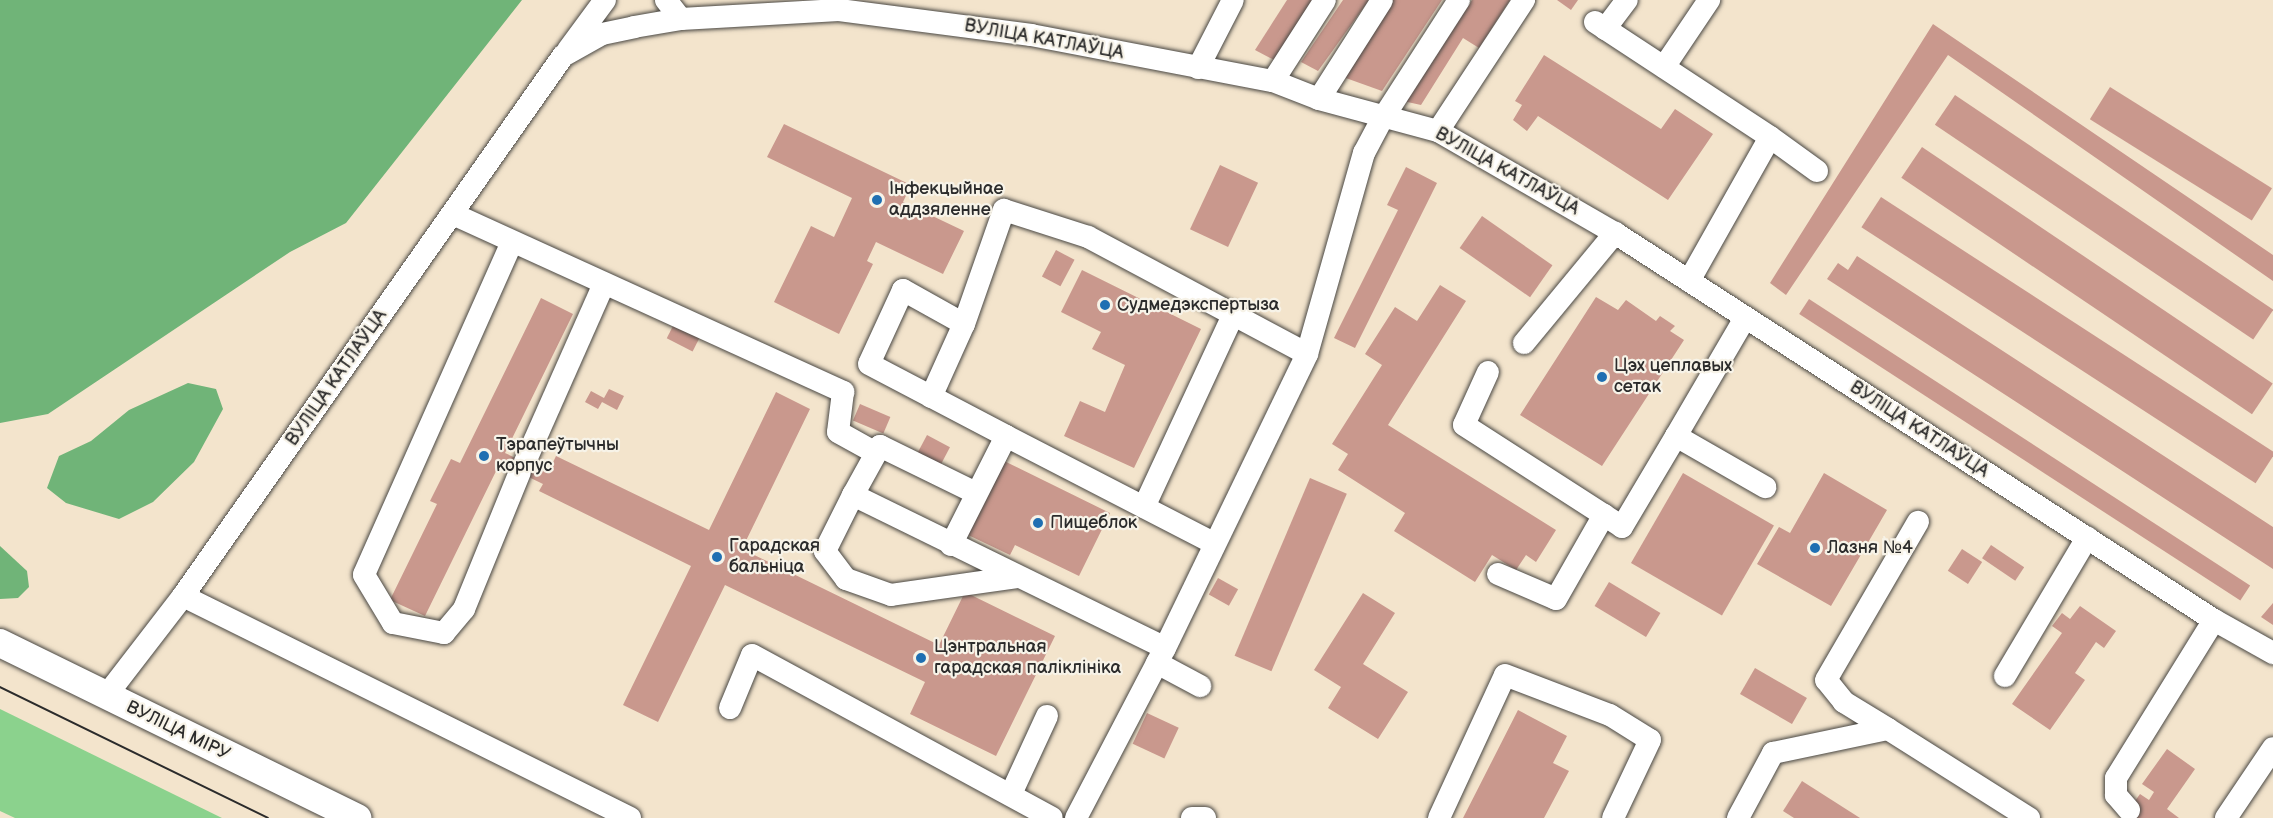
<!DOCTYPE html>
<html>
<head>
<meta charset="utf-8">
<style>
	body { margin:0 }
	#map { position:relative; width:2273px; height:818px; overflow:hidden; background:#f3e4cc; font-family:"Balsamiq Sans",sans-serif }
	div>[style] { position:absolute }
	.green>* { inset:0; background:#8bd28d }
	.forest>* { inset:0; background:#70b478 }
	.building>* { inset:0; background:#c9988d; transform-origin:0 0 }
	.roads { filter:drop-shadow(0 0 2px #494743) drop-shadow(0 0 2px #494743) }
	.minor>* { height:22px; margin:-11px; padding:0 11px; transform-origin:11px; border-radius:11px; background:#fff }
	.major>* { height:28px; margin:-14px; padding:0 14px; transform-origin:14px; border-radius:14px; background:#fff }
	.tram>* { height:1.5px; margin:-0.75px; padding:0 0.75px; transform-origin:0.75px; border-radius:0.75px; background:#2b2b2b }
	.dots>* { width:16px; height:16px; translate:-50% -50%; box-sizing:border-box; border:3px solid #f7f3e8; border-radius:50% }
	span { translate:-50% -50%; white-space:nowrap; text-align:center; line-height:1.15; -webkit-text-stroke:4.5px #f7f3e8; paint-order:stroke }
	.street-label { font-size:18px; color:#2b2b2b }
	.poi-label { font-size:18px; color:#2b2b2b }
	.left { translate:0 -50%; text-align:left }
</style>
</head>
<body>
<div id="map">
	<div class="green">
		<i style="clip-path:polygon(0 709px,222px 818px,15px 818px,0 811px)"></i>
	</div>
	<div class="forest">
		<i style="clip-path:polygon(0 0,522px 0,346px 223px,290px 252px,48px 414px,0 423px)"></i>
		<i style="clip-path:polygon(188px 383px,216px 389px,223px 409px,194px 462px,153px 502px,119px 519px,66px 503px,47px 488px,59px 456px,91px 441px,129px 410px)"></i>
		<i style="clip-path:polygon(0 546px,27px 571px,29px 587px,18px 598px,0 599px)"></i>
	</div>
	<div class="building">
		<i style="clip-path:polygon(1287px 0,1316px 0,1276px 61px,1255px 50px)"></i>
		<i style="clip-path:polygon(1343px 0,1369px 0,1318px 71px,1301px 62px)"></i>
		<i style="clip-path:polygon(1393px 0,1442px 0,1382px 91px,1343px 77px)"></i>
		<i style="clip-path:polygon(1472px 0,1510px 0,1479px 48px,1463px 38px,1421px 105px,1403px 101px)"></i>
		<i style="clip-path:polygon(1557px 0,1578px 0,1571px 10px)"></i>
		<i style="clip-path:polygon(1933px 24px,2273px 255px,2273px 281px,1948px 55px,1786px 295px,1770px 283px)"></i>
		<i style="clip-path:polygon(1544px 55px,1661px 129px,1675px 109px,1713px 134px,1668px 200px,1538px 116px,1527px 131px,1513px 120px,1522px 105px,1515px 101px)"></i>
		<i style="left:2110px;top:87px;width:191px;height:38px;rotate:32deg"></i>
		<i style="left:1955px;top:95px;width:384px;height:36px;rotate:34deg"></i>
		<i style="clip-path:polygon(784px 124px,911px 185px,903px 202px,964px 231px,943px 274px,876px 242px,867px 261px,873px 264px,839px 334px,774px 302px,811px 226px,834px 237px,852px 198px,767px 157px)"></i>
		<i style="left:1922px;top:147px;width:423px;height:37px;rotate:34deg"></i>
		<i style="left:1220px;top:165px;width:42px;height:71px;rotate:25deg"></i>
		<i style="clip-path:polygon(1406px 167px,1437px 183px,1355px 348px,1334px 338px,1398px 210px,1387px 205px)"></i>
		<i style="left:1881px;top:197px;width:470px;height:36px;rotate:33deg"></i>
		<i style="left:1482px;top:216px;width:86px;height:39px;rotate:35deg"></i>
		<i style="left:1056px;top:250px;width:21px;height:30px;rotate:28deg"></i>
		<i style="clip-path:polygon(1857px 256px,2273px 527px,2273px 569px,1827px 279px,1838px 263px,1848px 270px)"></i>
		<i style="clip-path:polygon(1082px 270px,1201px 329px,1134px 468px,1064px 436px,1080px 401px,1105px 412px,1125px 365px,1092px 349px,1101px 332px,1061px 312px)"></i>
		<i style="clip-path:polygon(1440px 285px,1466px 301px,1388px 425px,1556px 530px,1536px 562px,1526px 555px,1516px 570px,1492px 555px,1475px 582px,1394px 531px,1405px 513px,1338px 470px,1348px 454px,1332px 444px,1382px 365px,1365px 354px,1395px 307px,1417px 321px)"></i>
		<i style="clip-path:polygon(1596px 297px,1618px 310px,1626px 300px,1656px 321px,1660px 316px,1675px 326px,1670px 331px,1684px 340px,1602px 466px,1520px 415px)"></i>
		<i style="clip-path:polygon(541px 298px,573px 314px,505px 453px,548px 473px,556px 456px,709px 530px,776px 392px,810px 409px,742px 549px,939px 645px,965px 592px,1055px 636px,996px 756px,910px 714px,925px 682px,725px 585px,658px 722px,623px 705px,691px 566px,539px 491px,543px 484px,500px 463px,425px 616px,390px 600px,437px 504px,430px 501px,451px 459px,460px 463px)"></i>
		<i style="left:1809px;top:299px;width:526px;height:18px;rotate:33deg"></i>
		<i style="left:674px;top:324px;width:29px;height:16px;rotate:27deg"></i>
		<i style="clip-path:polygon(609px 389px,624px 396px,617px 410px,602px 402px,598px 409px,585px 402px,591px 391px,604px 398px)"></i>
		<i style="left:860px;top:404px;width:33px;height:18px;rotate:23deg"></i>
		<i style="left:927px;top:435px;width:26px;height:22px;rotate:28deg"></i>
		<i style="clip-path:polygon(1002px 460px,1110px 513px,1079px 576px,1015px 545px,1010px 555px,966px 534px)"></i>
		<i style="left:1683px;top:473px;width:105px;height:104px;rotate:30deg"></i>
		<i style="clip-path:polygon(1824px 473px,1887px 510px,1831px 606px,1757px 564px,1779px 527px,1790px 533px)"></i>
		<i style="left:1310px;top:478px;width:40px;height:193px;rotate:23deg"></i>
		<i style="left:1991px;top:545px;width:40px;height:16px;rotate:34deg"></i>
		<i style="left:1962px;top:549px;width:24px;height:26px;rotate:33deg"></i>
		<i style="left:1218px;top:578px;width:23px;height:19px;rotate:29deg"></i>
		<i style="left:1609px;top:582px;width:60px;height:28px;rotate:31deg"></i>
		<i style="clip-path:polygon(1363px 593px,1395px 613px,1363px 664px,1408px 692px,1378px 739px,1328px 708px,1341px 687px,1314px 670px)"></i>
		<i style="clip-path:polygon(2273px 603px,2273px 625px,2261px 617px)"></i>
		<i style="clip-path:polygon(2080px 606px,2116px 631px,2104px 648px,2096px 642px,2075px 673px,2085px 680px,2050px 730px,2012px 704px,2062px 633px,2052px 626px,2062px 613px,2070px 619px)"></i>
		<i style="left:1755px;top:668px;width:60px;height:30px;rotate:30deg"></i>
		<i style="clip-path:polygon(1518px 710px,1567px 736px,1553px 763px,1569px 771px,1544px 818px,1463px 818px)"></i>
		<i style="left:1147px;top:713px;width:35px;height:34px;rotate:25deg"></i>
		<i style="clip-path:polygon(2167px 749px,2195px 769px,2167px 809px,2179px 818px,2123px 818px,2140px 794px,2149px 800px,2154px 792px,2142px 784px)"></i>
		<i style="clip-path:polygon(1802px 781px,1860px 818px,1794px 818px,1783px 811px)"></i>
	</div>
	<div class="roads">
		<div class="minor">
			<i style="left:666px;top:0;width:24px;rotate:52deg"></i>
			<i style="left:1595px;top:22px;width:209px;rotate:33.3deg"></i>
			<i style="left:1770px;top:137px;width:58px;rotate:35.9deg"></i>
			<i style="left:1605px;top:29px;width:36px;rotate:-53deg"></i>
			<i style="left:568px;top:50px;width:62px;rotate:-53.5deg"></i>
			<i style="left:1664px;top:67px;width:81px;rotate:-56.1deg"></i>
			<i style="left:1198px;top:68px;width:76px;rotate:-62.8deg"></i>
			<i style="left:1273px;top:81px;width:96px;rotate:-57.3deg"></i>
			<i style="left:1319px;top:99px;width:117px;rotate:-57.5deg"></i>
			<i style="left:1438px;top:131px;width:157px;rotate:-56.7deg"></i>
			<i style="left:453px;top:214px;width:429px;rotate:24.5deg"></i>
			<i style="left:843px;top:392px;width:40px;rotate:97.1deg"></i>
			<i style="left:838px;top:432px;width:43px;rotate:28.9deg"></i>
			<i style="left:512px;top:242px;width:364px;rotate:114deg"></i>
			<i style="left:364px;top:575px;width:56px;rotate:58.9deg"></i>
			<i style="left:393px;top:623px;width:52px;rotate:11.1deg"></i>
			<i style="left:444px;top:633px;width:31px;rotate:-50deg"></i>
			<i style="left:464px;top:609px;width:148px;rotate:-67.8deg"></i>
			<i style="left:1689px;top:281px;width:165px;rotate:-60.6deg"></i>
			<i style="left:1745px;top:318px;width:137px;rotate:120.3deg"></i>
			<i style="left:1676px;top:436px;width:103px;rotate:29.8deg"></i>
			<i style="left:964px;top:324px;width:70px;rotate:-150.9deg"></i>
			<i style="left:903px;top:290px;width:81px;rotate:114.7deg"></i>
			<i style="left:869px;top:364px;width:155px;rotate:27.7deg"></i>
			<i style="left:1524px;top:343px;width:143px;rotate:-50.4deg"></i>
			<i style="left:1488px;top:372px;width:58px;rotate:114.4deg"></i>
			<i style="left:1464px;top:425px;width:188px;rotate:32.8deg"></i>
			<i style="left:1622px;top:527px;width:106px;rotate:-59.3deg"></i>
			<i style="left:931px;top:397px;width:80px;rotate:-65.7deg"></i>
			<i style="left:964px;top:324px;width:121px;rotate:-70.7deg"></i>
			<i style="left:1004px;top:210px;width:88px;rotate:17.8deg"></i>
			<i style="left:1088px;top:237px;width:248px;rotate:28.1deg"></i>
			<i style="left:525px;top:462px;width:195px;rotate:-66.1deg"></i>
			<i style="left:853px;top:495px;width:56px;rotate:-61.1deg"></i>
			<i style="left:880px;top:446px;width:107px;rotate:26.1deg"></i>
			<i style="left:1144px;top:507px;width:214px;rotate:-65.1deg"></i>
			<i style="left:951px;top:545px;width:122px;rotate:-63.2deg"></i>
			<i style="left:1006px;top:436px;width:235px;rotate:27.3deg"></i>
			<i style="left:1498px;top:574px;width:63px;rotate:23.3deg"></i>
			<i style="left:1556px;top:599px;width:97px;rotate:-60.3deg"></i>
			<i style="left:1017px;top:577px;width:127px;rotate:171.9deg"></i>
			<i style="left:891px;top:595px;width:48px;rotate:-160.4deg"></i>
			<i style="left:846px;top:579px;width:35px;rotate:-127deg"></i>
			<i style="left:825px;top:551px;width:63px;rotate:-63.4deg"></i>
			<i style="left:853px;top:495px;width:347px;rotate:26.1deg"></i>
			<i style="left:183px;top:596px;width:499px;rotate:26.4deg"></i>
			<i style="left:1157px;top:663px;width:49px;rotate:28.1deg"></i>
			<i style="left:2005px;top:676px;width:161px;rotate:-59.3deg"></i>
			<i style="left:106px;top:696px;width:126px;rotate:-52.4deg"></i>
			<i style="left:183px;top:596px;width:660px;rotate:-54.87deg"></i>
			<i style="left:563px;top:56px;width:45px;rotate:-29.4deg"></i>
			<i style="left:602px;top:34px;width:33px;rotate:-12deg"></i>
			<i style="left:634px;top:27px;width:48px;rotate:-9.7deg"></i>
			<i style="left:681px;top:19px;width:158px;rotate:-3.3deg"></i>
			<i style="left:839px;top:10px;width:194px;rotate:7.4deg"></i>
			<i style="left:1031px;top:35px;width:246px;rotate:10.8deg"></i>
			<i style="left:1273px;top:81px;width:49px;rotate:21.4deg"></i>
			<i style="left:1319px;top:99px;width:123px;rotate:15.1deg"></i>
			<i style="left:1438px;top:131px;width:204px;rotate:30deg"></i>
			<i style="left:1615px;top:233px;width:713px;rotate:32.87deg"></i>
			<i style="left:2214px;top:620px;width:68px;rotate:29.2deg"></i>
			<i style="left:730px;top:708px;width:57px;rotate:-67.5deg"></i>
			<i style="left:752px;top:655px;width:341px;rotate:28.5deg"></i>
			<i style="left:1888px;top:729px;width:52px;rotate:-148.5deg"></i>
			<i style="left:1844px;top:702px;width:28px;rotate:-129deg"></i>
			<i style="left:1826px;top:680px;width:183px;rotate:-59.8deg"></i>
			<i style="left:1011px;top:794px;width:86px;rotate:-65.2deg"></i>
			<i style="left:2129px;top:810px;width:20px;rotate:-131deg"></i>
			<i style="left:2116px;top:795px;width:17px;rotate:-90deg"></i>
			<i style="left:2116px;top:778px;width:186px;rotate:-58.2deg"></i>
			<i style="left:1076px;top:818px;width:192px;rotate:-62.4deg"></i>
			<i style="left:1165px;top:648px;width:326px;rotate:-64.2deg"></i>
			<i style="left:1307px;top:354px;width:209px;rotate:-74.2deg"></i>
			<i style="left:1364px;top:153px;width:40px;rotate:-62deg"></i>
			<i style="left:1383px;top:118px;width:140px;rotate:-57.2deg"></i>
			<i style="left:1192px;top:818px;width:13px"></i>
			<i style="left:1439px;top:818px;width:157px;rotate:-65.2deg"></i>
			<i style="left:1505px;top:675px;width:112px;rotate:20.9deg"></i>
			<i style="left:1610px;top:715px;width:47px;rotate:32deg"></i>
			<i style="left:1650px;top:740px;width:86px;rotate:115.4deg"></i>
			<i style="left:1738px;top:818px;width:74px;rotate:-61.7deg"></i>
			<i style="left:1773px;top:753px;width:117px;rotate:-11.8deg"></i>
			<i style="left:1888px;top:729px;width:167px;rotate:32.3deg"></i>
			<i style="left:2226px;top:818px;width:84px;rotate:-56.1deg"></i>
		</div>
		<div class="major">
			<i style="left:0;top:643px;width:398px;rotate:26.1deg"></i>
		</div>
	</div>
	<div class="tram">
		<i style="left:0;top:687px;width:298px;rotate:26deg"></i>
	</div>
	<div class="dots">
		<i style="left:877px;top:200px;background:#1f6fb2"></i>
		<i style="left:1105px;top:305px;background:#1f6fb2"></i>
		<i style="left:1602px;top:377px;background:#1f6fb2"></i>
		<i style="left:484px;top:456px;background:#1f6fb2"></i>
		<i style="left:1038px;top:523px;background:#1f6fb2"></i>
		<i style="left:1815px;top:548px;background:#1f6fb2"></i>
		<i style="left:717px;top:557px;background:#1f6fb2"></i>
		<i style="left:921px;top:658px;background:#1f6fb2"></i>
	</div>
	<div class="street-label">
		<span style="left:1044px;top:40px;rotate:10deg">ВУЛІЦА КАТЛАЎЦА</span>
		<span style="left:1507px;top:172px;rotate:29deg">ВУЛІЦА КАТЛАЎЦА</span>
		<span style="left:337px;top:378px;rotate:-55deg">ВУЛІЦА КАТЛАЎЦА</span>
		<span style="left:1919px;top:430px;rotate:33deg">ВУЛІЦА КАТЛАЎЦА</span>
		<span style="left:178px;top:731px;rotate:26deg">ВУЛІЦА МІРУ</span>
	</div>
	<div class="poi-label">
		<span class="left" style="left:889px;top:200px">Інфекцыйнае<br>аддзяленне</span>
		<span class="left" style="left:1117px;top:305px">Судмедэкспертыза</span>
		<span class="left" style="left:1614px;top:377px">Цэх цеплавых<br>сетак</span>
		<span class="left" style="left:496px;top:456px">Тэрапеўтычны<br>корпус</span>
		<span class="left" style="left:1050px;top:523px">Пищеблок</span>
		<span class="left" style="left:729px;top:557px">Гарадская<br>бальніца</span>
		<span class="left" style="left:1827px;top:548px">Лазня №4</span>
		<span class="left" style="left:934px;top:658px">Цэнтральная<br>гарадская паліклініка</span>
	</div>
</div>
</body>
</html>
